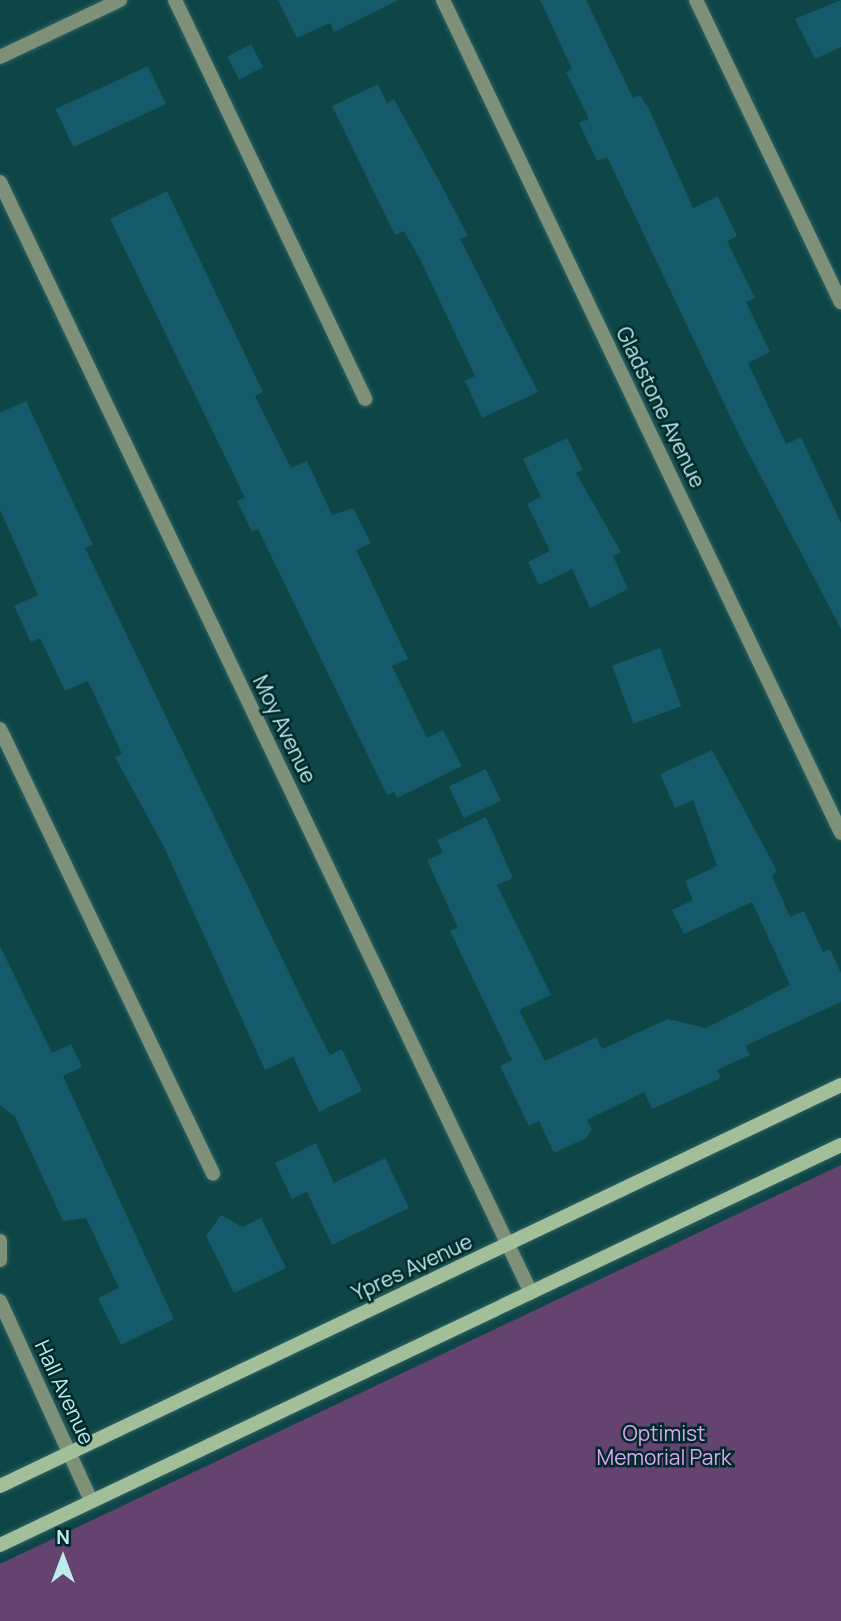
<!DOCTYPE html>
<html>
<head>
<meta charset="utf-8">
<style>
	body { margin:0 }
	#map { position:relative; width:841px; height:1621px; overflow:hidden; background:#0e4546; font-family:Manrope,sans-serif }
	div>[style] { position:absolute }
	.green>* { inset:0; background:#654371 }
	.building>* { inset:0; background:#145a6a; transform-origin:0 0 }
	.roads { filter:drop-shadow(0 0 2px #2e6364) drop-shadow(0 0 2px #2e6364) }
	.service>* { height:14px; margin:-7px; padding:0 7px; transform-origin:7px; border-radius:7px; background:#7f9078 }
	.minor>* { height:14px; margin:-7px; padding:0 7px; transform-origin:7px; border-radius:7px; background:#7f9078 }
	.secondary>* { height:14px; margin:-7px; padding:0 7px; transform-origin:7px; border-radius:7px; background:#a3bf99 }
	span { translate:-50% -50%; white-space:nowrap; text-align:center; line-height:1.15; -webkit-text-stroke:5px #00292b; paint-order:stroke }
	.street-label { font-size:21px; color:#c0ebec }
	.park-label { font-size:21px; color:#dda6f0 }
	.north { position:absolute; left:28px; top:1523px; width:70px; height:70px; -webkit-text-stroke:5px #00292b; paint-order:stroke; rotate:0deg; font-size:19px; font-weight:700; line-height:28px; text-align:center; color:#c0ebec }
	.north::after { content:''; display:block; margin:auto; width:24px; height:32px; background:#c0ebec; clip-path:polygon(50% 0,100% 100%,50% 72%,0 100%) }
</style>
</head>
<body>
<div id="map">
	<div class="green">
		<i style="clip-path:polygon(841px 1165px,841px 1621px,0 1621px,0 1564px)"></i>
	</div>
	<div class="building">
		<i style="clip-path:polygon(278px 0,399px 0,334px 32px,330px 23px,297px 38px)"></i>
		<i style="clip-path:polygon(540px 0,586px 0,633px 98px,640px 95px,649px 109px,693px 208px,718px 196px,737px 236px,727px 241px,755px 298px,746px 302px,770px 352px,748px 363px,786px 444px,801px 437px,841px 523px,841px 629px,739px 435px,607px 157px,597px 161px,579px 123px,589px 119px,566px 72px,572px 69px)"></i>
		<i style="clip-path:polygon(841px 0,841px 47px,815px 59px,795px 19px)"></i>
		<i style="left:251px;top:44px;width:26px;height:27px;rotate:62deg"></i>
		<i style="left:148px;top:66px;width:42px;height:102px;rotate:65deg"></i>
		<i style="clip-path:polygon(378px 84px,387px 103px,394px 99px,444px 190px,468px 236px,460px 239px,538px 392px,482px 418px,465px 381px,475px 376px,420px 259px,404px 231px,395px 235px,332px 106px)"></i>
		<i style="clip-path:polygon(167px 191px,263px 392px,255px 396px,291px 468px,307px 461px,332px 515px,353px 508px,371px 543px,356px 550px,408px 659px,392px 666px,427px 738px,443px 730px,462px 766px,397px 798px,394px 792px,387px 795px,258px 529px,252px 532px,237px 501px,245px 498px,110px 219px)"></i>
		<i style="clip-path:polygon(26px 401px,93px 545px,85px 548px,307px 1010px,330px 1055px,342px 1049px,362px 1091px,319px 1112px,293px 1057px,265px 1070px,164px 847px,115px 757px,122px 754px,88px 681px,65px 691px,40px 638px,31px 642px,14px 606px,38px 595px,0 510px,0 413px)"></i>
		<i style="clip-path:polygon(567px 438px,583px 470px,576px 473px,621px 552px,613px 556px,628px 589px,590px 608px,572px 569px,539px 585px,528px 562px,550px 551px,527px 504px,541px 497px,523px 459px)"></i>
		<i style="left:660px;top:648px;width:62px;height:51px;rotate:70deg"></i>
		<i style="clip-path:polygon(712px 750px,777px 871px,772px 876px,790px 917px,804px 911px,823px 952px,830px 949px,841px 973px,841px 1002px,745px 1046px,750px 1055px,717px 1070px,721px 1078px,652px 1109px,644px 1092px,587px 1120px,592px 1130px,586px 1138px,554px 1153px,539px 1121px,529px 1126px,500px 1066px,512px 1060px,450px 931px,458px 928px,427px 860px,443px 853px,437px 840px,486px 817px,513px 878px,497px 885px,551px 995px,519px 1010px,545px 1061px,596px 1037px,602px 1049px,668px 1019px,706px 1028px,790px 985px,752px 902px,684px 934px,672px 910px,693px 900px,685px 881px,717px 866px,693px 800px,675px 808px,660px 774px)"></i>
		<i style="left:486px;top:769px;width:35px;height:41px;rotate:65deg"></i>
		<i style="clip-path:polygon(0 946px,52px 1053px,71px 1044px,82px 1067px,63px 1076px,174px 1319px,121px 1345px,98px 1298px,119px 1288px,86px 1218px,63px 1221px,15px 1117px,0 1105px)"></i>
		<i style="clip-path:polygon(316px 1143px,334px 1183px,385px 1158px,409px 1208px,332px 1245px,307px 1192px,292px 1199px,275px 1163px)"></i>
		<i style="clip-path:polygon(221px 1215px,242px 1227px,261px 1218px,286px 1268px,234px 1293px,206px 1236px)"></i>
	</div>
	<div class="roads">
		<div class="service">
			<i style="left:175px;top:0;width:442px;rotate:64.5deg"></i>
			<i style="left:696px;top:0;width:335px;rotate:64.4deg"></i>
			<i style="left:0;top:729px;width:493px;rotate:64.4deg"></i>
		</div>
		<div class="minor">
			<i style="left:443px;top:0;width:923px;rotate:64.46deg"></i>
			<i style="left:0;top:57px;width:133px;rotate:-25.4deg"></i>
			<i style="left:0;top:182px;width:1231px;rotate:64.45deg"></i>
			<i style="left:0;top:1241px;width:19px;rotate:90deg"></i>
			<i style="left:0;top:1301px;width:220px;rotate:65.5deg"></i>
		</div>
		<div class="secondary">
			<i style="left:0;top:1486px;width:932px;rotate:-25.49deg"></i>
			<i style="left:0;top:1545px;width:931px;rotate:-25.44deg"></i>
		</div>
	</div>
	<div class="street-label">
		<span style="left:661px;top:407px;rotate:64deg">Gladstone Avenue</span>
		<span style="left:285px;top:729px;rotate:64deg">Moy Avenue</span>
		<span style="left:412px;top:1267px;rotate:-25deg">Ypres Avenue</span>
		<span style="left:65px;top:1392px;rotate:65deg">Hall Avenue</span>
	</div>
	<div class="park-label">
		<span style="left:664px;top:1445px">Optimist<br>Memorial Park</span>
	</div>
	<div class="north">N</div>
</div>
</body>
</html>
